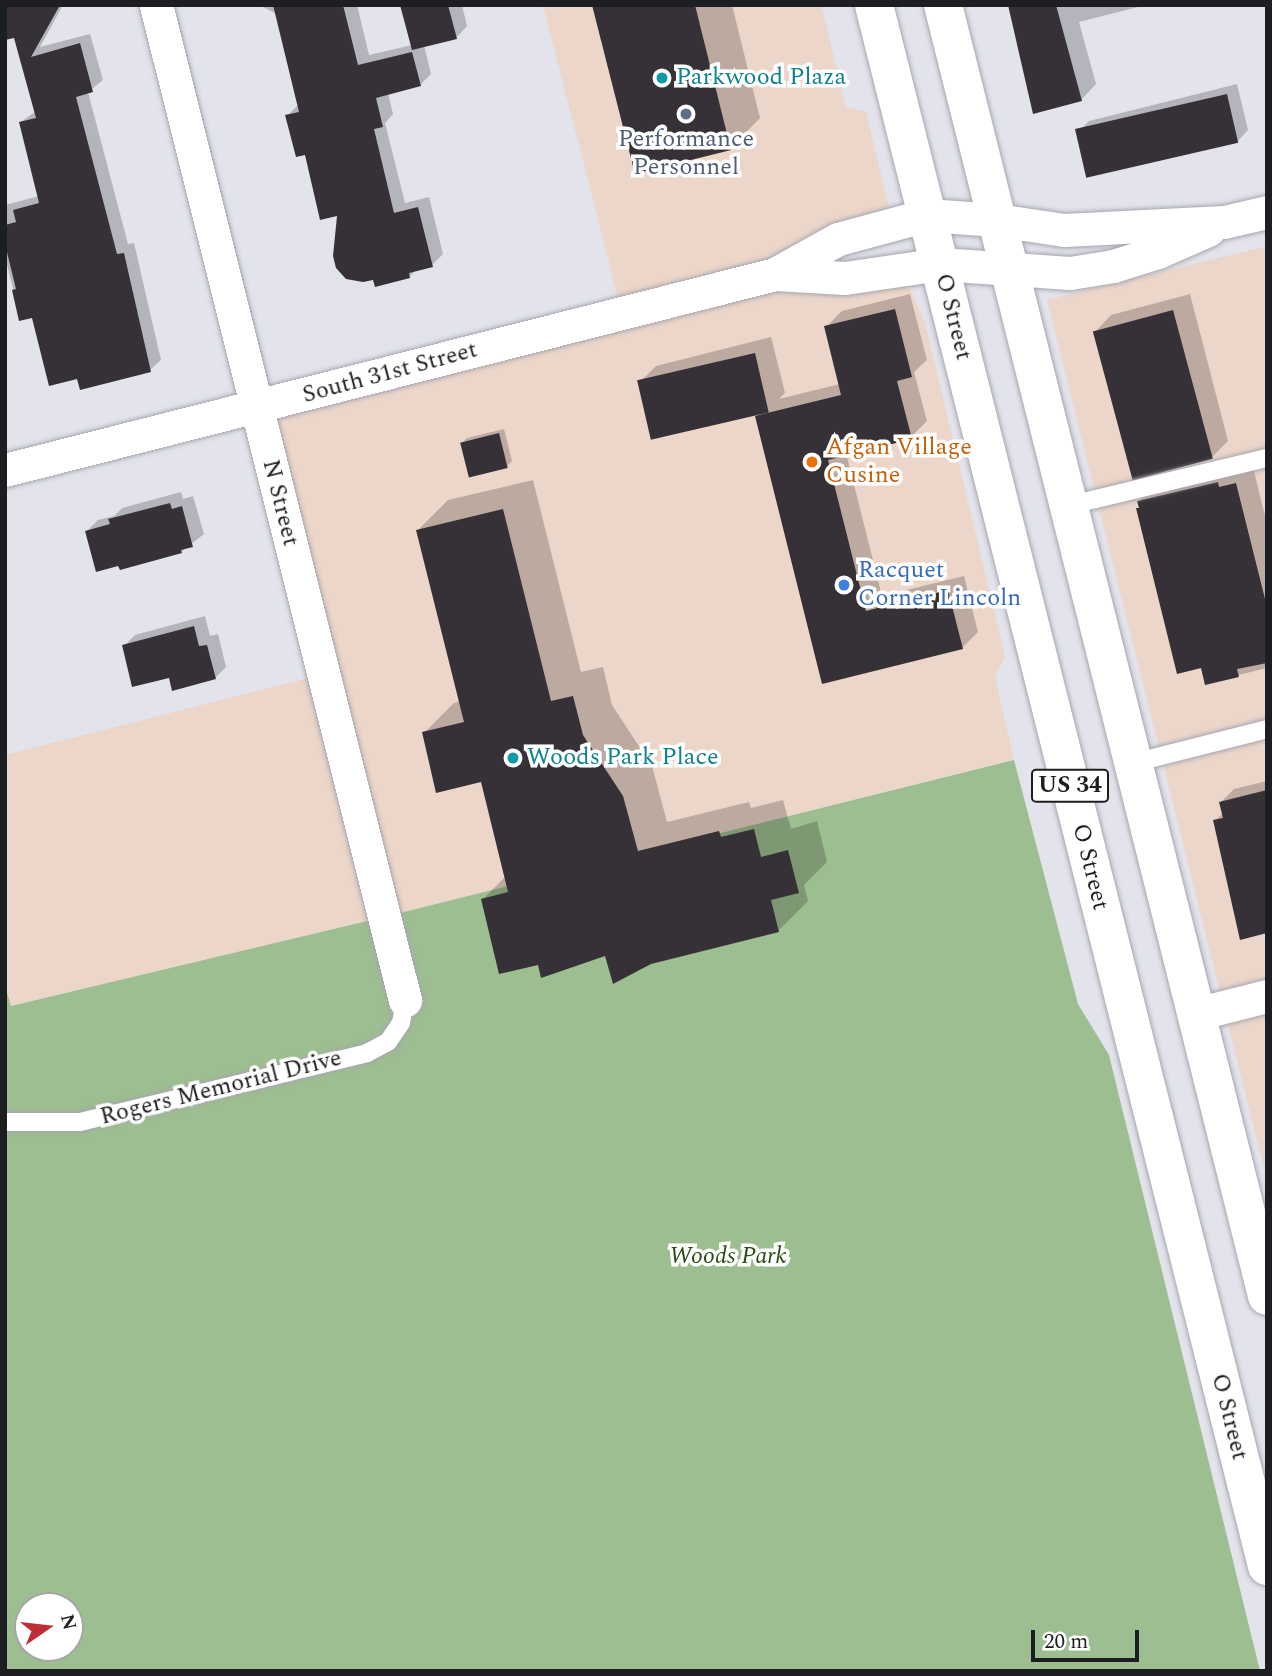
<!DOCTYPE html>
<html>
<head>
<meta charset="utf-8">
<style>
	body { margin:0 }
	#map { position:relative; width:1272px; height:1676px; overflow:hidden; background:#e2e3eb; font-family:Spectral,serif }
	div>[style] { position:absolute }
	.commercial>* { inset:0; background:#ecd5c9 }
	.green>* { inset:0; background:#9dbe90 }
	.shadow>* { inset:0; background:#0003 }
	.building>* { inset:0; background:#363136; transform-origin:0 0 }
	.roads { filter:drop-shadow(0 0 2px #a6a7af) drop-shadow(0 0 2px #a6a7af) }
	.service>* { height:18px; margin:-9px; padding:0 9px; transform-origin:9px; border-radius:9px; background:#fff }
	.minor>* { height:33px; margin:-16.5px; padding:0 16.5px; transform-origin:16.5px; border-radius:16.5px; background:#fff }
	.primary>* { height:38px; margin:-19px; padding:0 19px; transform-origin:19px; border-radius:19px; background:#fff }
	.dots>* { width:19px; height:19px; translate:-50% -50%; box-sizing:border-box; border:4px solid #fff; border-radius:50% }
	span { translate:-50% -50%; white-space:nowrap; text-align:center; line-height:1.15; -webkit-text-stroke:7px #fff; paint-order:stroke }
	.shield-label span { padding:2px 5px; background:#fff; border:2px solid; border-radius:5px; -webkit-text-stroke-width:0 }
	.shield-label { font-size:23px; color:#1d1e21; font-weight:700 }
	.culture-label { font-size:24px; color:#0d838f }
	.left { translate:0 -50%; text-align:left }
	.service-label { font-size:24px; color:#4e5e75 }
	.street-label { font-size:24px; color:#1d1e21 }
	.food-label { font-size:24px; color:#c56008 }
	.shop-label { font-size:24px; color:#366cbe }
	.park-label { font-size:24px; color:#254d11; font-style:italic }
	.frame { position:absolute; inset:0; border:7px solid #1d1e21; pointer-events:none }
	.north { position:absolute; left:14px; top:1592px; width:70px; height:70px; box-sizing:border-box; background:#fff; border:2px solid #a5a5a6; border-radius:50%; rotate:76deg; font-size:19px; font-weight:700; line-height:28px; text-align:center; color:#1d1e21 }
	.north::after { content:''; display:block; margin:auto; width:24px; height:32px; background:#bd2d34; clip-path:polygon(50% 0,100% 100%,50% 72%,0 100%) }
	.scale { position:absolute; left:1031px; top:1630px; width:108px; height:32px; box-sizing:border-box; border:4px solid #1d1e21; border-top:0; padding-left:9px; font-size:21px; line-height:24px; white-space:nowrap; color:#1d1e21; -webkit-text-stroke:5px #fff; paint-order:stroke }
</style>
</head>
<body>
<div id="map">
	<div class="commercial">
		<i style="clip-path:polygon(543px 5px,821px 5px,846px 107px,866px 112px,893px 225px,777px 273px,902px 271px,925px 323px,1005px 656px,995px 677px,1014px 760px,384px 917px,10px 1006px,5px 986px,5px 755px,324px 674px,256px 407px,622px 313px)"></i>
		<i style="clip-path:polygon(1267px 246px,1267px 1180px,1047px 300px)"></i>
	</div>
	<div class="green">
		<i style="clip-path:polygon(evenodd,1014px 760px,1078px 1004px,1109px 1055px,1260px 1671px,5px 1671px,5px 986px,11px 1006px,384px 917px,1014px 760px,28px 1606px,70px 1606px,70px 1648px,28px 1648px,28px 1606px)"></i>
	</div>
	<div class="shadow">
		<i style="clip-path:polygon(5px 5px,63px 5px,40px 47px,90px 34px,103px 80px,88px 92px,128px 244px,134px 243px,161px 360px,150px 370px,78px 377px,34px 316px,21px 319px,5px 257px,5px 205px,39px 196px,21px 122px,36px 111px)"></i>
		<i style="clip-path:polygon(259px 5px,357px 5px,369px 55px,412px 45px,402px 5px,462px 5px,467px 26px,456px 38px,424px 45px,431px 74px,420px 85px,388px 93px,393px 114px,385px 123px,405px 203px,429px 197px,443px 254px,432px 265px,417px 269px,409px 277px,339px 213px,287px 116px,299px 104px,277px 14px)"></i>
		<i style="clip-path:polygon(594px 5px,732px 5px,760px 118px,731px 148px)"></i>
		<i style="clip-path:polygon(1010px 5px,1146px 5px,1079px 22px,1096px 84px,1081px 100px)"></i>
		<i style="clip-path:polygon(1237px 84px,1248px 130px,1237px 142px,1078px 132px,1089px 121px)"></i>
		<i style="clip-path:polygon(910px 294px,927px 360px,914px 372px,927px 421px,911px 437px,846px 453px,882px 596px,964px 576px,978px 632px,962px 648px,823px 682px,757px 417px,762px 412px,639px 383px,656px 366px,771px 337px,785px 393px,779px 399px,840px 384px,826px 327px,842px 311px)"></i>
		<i style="clip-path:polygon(1190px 294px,1228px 441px,1211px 458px,1095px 332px,1111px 315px)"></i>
		<i style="clip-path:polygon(504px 429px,512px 461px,507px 466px,462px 443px,467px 438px)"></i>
		<i style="clip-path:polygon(1253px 467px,1267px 524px,1267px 668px,1206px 683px,1139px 501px,1156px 485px)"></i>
		<i style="clip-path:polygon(533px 480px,581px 672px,603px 667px,612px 705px,652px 766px,667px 822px,749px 802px,751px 808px,783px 800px,791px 829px,817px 821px,827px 862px,804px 885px,808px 901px,778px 931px,650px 962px,606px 954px,540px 963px,483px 899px,506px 876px,482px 780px,424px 733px,454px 703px,460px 701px,418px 530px,448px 500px)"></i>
		<i style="clip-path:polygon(181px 492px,183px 499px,193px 496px,204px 534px,181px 552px,87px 531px,98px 520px,114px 516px,122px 508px)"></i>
		<i style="clip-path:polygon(205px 616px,210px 636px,218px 634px,226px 667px,215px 678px,124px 646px,135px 635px)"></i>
		<i style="clip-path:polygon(1267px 781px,1267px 931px,1215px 821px,1224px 812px,1221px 802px,1234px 789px)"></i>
	</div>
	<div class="building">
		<i style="clip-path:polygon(5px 5px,60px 5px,31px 57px,80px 43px,93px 92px,76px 97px,117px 254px,124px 253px,151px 372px,80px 390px,77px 379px,49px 386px,32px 318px,19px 321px,12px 290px,16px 289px,5px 244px,5px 225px,16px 222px,13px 210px,39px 203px,19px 122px,36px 118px,14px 38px,5px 40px)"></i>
		<i style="clip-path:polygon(273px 5px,343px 5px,358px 65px,412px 52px,421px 86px,376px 98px,383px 127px,374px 129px,394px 213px,418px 207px,433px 267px,409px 273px,410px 278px,375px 287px,373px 280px,363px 282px,346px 279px,336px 268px,333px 256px,337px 216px,320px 220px,305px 155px,296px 157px,285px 115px,299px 112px)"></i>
		<i style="clip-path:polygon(400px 5px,448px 5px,457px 39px,412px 50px)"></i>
		<i style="clip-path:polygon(592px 5px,695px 5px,731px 150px,635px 174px)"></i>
		<i style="clip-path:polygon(1008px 5px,1056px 5px,1082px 101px,1033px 114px)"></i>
		<i style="left:1227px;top:94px;width:50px;height:156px;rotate:77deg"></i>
		<i style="clip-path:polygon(895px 309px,912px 377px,897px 381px,912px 439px,828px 460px,866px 611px,948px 590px,963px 649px,822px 684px,755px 416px,841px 395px,824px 326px)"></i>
		<i style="left:1173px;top:310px;width:154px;height:83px;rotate:75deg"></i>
		<i style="left:755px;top:353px;width:61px;height:121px;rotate:77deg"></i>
		<i style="left:499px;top:433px;width:36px;height:40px;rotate:76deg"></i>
		<i style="clip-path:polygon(1218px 482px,1219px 487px,1236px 483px,1267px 607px,1267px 663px,1237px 669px,1239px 677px,1205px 685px,1201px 668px,1177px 674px,1136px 508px,1139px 508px,1137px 501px)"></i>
		<i style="clip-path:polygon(170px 503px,172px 509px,182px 506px,193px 547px,181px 550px,182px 553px,120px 570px,118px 566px,96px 572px,85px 531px,110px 524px,108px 519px)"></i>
		<i style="clip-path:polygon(503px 509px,551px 701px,573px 696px,583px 735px,623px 796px,638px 851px,719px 831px,721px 837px,754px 829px,761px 857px,788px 850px,799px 893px,771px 900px,779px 932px,651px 964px,613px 984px,605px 956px,541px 978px,538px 965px,499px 974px,481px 899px,508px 892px,481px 782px,436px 793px,422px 732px,464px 722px,416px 530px)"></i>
		<i style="clip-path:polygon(194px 626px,199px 646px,207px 645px,216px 679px,172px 691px,169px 678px,132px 687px,122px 645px)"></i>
		<i style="clip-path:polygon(1267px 790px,1267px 933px,1240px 940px,1213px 820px,1223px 818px,1219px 802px)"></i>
	</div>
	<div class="roads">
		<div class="service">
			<i style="left:1067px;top:506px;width:206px;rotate:-13.5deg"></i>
			<i style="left:1133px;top:763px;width:138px;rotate:-14.2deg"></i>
			<i style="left:5px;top:1122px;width:75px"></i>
			<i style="left:80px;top:1122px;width:295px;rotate:-13.5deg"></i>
			<i style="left:367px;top:1053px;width:24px;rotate:-28deg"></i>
			<i style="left:388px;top:1042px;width:23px;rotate:-56deg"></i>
			<i style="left:401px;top:1023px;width:23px;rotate:-80deg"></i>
		</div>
		<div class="minor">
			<i style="left:156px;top:5px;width:1026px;rotate:75.95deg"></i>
			<i style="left:775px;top:274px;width:70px;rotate:3.3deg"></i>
			<i style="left:845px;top:278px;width:96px;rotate:-8.4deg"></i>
			<i style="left:940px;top:264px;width:130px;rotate:4deg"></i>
			<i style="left:1070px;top:273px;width:44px;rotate:-9.2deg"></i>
			<i style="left:1113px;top:266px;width:47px;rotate:-17.3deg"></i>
			<i style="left:1158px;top:252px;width:55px;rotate:-23.7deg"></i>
			<i style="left:5px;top:470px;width:795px;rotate:-14.28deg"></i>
			<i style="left:775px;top:274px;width:72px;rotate:-29.1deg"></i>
			<i style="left:838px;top:239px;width:92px;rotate:-15.1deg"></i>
			<i style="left:927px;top:215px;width:70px;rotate:4.1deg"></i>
			<i style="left:997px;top:220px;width:68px;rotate:8.5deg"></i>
			<i style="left:1064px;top:230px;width:160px;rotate:-2.9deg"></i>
			<i style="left:1224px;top:222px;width:44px;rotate:-13.1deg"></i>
			<i style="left:1196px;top:1014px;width:73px;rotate:-14.2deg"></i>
		</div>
		<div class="primary">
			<i style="left:874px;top:5px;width:1610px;rotate:75.87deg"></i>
			<i style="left:943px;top:5px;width:1331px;rotate:75.91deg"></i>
		</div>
	</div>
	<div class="dots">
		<i style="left:662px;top:78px;background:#0f9aa8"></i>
		<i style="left:686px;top:114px;background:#5c6f8a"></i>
		<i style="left:812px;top:462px;background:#e8710a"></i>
		<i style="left:844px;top:585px;background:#3f7fe0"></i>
		<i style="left:513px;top:758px;background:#0f9aa8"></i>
	</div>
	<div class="shield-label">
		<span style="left:1070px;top:786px">US 34</span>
	</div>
	<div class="culture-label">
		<span class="left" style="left:676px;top:78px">Parkwood Plaza</span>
		<span class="left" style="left:527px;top:758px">Woods Park Place</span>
	</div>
	<div class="service-label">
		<span style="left:686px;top:154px">Performance<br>Personnel</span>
	</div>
	<div class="street-label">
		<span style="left:953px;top:317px;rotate:76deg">O Street</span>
		<span style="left:390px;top:373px;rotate:-15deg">South 31st Street</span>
		<span style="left:280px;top:503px;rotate:76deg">N Street</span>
		<span style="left:1090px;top:867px;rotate:76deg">O Street</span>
		<span style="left:221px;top:1088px;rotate:-14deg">Rogers Memorial Drive</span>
		<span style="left:1229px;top:1417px;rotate:76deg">O Street</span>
	</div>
	<div class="food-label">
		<span class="left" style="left:826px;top:462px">Afgan Village<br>Cusine</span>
	</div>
	<div class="shop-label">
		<span class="left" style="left:858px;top:585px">Racquet<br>Corner Lincoln</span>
	</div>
	<div class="park-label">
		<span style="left:728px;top:1257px">Woods Park</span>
	</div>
	<div class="frame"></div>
	<div class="north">N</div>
	<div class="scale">20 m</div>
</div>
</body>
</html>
